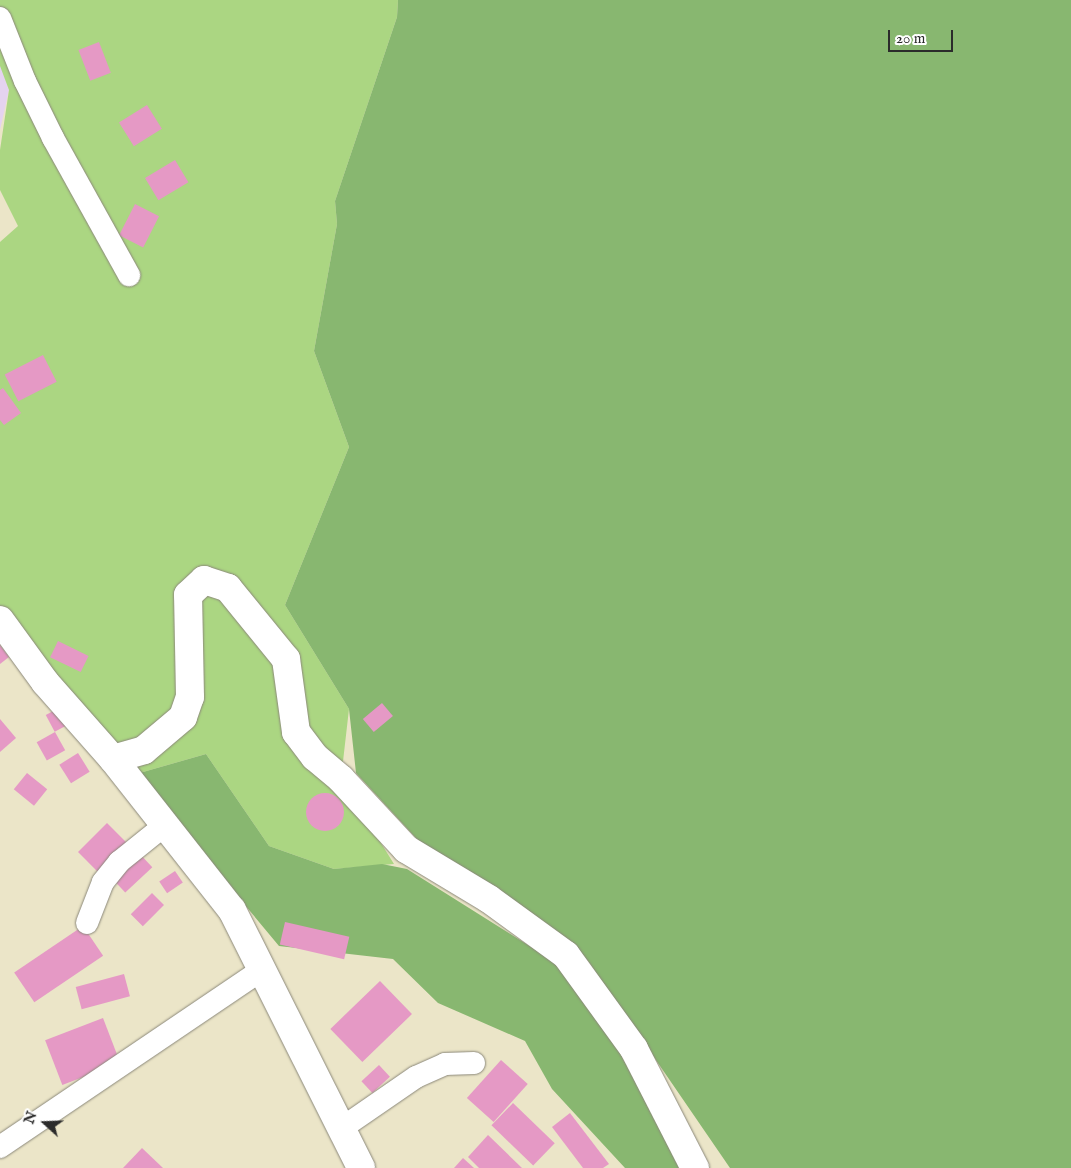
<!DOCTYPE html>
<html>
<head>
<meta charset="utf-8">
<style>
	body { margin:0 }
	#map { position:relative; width:1071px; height:1168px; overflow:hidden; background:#ebe5c8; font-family:"IM FELL English",serif }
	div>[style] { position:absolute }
	.built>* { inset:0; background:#e5d3f0 }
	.green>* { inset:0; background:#abd682 }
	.forest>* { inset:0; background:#88b770 }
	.building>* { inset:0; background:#e599c5; transform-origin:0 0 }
	.round { border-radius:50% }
	.roads { filter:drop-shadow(0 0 1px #8b887a) drop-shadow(0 0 1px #8b887a) }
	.minor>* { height:22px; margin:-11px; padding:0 11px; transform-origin:11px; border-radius:11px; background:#fff }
	.tertiary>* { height:28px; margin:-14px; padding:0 14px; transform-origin:14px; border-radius:14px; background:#fff }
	span { translate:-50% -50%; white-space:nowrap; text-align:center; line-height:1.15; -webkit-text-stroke:5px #fff; paint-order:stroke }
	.north { position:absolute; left:20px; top:1098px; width:50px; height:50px; -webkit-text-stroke:4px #fff; paint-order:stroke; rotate:290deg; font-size:14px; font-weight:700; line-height:20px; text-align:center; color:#2b2b2b }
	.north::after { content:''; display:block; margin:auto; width:18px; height:22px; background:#2b2b2b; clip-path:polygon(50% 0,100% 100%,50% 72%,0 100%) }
	.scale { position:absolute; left:888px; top:30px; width:65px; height:22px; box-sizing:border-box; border:2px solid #2b2b2b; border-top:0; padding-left:6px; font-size:15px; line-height:18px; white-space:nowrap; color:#2b2b2b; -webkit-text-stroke:4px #fff; paint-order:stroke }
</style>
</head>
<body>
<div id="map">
	<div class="built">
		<i style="clip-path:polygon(0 64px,9px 90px,0 130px)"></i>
	</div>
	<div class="green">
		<i style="clip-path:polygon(0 0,398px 0,397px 17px,335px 201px,337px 224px,314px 351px,349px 447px,285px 605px,349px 709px,341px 779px,394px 864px,334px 869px,269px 846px,206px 754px,136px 774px,0 619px,0 242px,18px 226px,0 190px,0 150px,9px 90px,0 66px)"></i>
	</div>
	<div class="forest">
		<i style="clip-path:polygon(398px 0,1071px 0,1071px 1168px,730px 1168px,588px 961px,426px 849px,356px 773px,349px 709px,285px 605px,349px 447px,314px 351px,337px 224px,335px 201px,397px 17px)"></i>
		<i style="clip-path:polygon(206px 754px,269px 846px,334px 869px,382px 864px,407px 869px,563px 967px,597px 1006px,624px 1061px,710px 1168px,625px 1168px,552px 1089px,525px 1041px,438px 1003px,393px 959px,279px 946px,136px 774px)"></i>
	</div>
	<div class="building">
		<i style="left:99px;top:42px;width:33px;height:22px;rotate:69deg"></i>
		<i style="left:147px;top:105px;width:28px;height:33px;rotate:58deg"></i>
		<i style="left:175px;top:160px;width:26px;height:35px;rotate:59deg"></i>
		<i style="left:135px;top:204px;width:27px;height:35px;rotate:27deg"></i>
		<i style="left:43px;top:355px;width:30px;height:43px;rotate:63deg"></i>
		<i style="clip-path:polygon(3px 388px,21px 413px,4px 425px,0 420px,0 390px)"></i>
		<i style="left:58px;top:641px;width:34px;height:18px;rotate:26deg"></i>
		<i style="clip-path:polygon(0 645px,9px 657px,0 664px)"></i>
		<i style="left:382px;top:703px;width:17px;height:25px;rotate:50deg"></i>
		<i style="left:59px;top:708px;width:19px;height:15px;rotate:62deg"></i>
		<i style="clip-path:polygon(0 719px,16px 738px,0 752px)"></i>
		<i style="left:55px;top:732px;width:21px;height:21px;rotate:61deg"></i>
		<i style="left:78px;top:753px;width:22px;height:22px;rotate:58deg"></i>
		<i style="left:27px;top:773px;width:26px;height:21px;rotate:39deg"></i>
		<i class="round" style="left:306px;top:793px;width:38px;height:38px"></i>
		<i style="left:107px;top:823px;width:31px;height:41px;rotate:45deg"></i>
		<i style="left:138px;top:852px;width:21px;height:37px;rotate:47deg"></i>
		<i style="left:175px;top:871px;width:14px;height:19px;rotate:56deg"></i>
		<i style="left:152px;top:893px;width:17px;height:30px;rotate:45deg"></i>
		<i style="left:285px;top:922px;width:66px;height:23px;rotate:13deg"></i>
		<i style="left:83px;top:926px;width:36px;height:83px;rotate:56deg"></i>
		<i style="left:124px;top:974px;width:23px;height:50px;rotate:75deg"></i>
		<i style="left:380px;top:981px;width:46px;height:69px;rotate:46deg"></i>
		<i style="left:103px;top:1018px;width:48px;height:62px;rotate:69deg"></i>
		<i style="left:501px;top:1060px;width:36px;height:51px;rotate:42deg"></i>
		<i style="left:379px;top:1065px;width:16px;height:24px;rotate:47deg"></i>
		<i style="left:513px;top:1103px;width:58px;height:31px;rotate:44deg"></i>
		<i style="clip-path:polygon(570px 1113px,609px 1164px,603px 1168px,583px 1168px,552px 1127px)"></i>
		<i style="clip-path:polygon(488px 1135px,522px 1168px,479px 1168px,468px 1157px)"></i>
		<i style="clip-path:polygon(142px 1148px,163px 1168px,123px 1168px)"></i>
		<i style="clip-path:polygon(463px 1158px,474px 1168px,454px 1168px)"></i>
	</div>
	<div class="roads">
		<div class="minor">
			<i style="left:0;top:18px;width:68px;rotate:68.4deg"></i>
			<i style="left:25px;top:81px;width:64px;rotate:63.8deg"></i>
			<i style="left:53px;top:138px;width:157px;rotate:61deg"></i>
			<i style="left:87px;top:923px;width:44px;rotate:-68.7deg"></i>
			<i style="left:103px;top:882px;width:26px;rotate:-51deg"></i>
			<i style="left:119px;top:862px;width:59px;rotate:-38.8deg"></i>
			<i style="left:342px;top:1128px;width:90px;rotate:-34.6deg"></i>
			<i style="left:416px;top:1077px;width:32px;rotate:-24deg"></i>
			<i style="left:445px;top:1064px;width:29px;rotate:-2deg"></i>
			<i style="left:0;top:1147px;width:318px;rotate:-34.1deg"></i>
		</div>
		<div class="tertiary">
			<i style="left:0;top:620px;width:77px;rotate:54deg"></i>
			<i style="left:45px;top:682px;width:103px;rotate:48.6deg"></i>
			<i style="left:113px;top:759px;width:32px;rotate:-16deg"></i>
			<i style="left:144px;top:750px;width:51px;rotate:-40.2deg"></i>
			<i style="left:183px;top:717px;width:21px;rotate:-71deg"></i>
			<i style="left:190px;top:697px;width:102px;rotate:-91.1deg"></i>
			<i style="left:188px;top:595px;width:22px;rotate:-43deg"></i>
			<i style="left:204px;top:580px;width:25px;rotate:18deg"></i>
			<i style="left:228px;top:588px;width:92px;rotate:50.8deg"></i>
			<i style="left:286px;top:659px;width:74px;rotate:82.2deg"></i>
			<i style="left:296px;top:732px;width:31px;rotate:53deg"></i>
			<i style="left:315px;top:757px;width:34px;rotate:40deg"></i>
			<i style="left:341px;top:779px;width:96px;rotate:47.1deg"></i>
			<i style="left:406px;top:849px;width:97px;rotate:31.1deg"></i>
			<i style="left:489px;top:899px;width:95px;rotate:36deg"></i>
			<i style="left:566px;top:955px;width:116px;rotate:54.1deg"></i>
			<i style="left:634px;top:1049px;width:134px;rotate:62.9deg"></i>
			<i style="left:113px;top:759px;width:192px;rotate:51.8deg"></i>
			<i style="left:232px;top:910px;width:288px;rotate:63.4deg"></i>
		</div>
	</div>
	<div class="north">N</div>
	<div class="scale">20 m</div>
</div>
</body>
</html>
